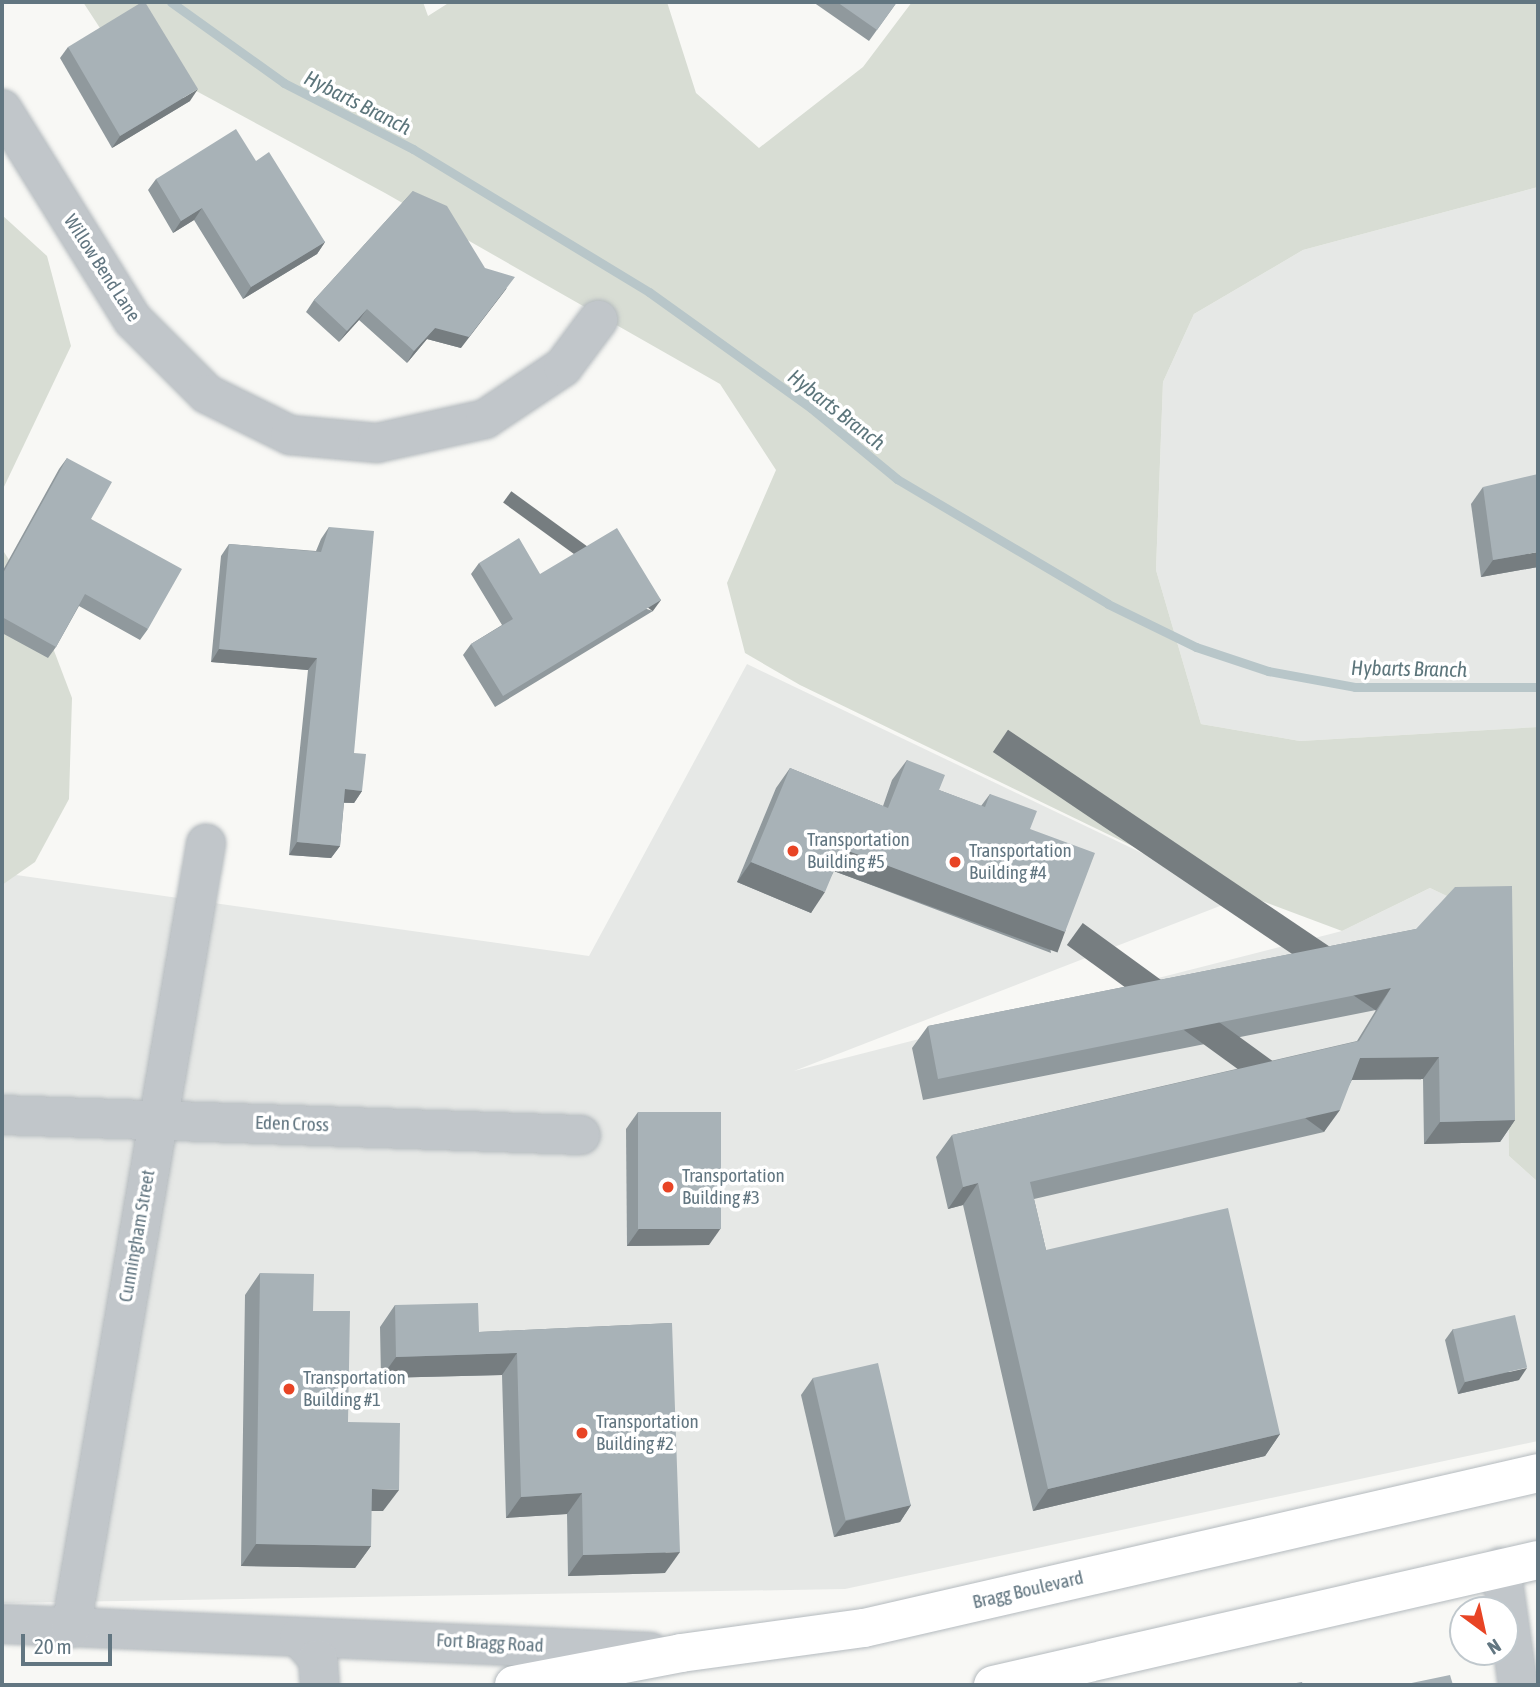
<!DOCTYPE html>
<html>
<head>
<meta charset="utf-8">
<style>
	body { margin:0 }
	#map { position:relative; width:1540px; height:1687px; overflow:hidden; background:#f8f8f5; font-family:"Asap Condensed",sans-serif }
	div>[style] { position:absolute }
	.built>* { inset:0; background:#e6e8e6 }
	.green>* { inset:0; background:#d8ddd4 }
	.stream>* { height:9px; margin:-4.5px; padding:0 4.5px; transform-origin:4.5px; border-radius:4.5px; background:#b8c6c9 }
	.roads { filter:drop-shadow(0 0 2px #b4babe) drop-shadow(0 0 2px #b4babe) }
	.minor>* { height:38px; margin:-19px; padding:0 19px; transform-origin:19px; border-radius:19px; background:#c1c6ca }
	.major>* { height:38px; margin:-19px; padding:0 19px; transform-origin:19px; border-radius:19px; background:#fff }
	.wall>* { inset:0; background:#90999d }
	.shaded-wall>* { inset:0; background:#767d80; transform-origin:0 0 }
	.building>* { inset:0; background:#a8b2b7; transform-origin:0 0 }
	.dots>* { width:19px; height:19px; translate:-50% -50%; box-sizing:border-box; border:4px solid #fff; border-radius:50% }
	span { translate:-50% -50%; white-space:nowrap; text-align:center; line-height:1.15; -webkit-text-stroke:7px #fff; paint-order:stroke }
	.street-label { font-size:19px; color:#627681 }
	.poi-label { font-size:19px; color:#627681 }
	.left { translate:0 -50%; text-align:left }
	.water-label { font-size:21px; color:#5d767c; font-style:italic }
	.frame { position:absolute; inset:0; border:4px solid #627681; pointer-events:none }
	.north { position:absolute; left:1449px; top:1596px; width:70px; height:70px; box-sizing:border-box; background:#fff; border:2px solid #c0c8cd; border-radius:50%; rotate:147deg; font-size:19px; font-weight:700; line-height:28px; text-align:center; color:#627681 }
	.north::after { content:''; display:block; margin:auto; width:24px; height:32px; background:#e84425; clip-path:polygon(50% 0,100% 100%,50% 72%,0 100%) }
	.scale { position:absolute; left:21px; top:1634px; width:91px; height:32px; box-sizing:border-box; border:4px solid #627681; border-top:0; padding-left:9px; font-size:21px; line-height:24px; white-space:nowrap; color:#627681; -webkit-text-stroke:5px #fff; paint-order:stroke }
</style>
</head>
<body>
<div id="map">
	<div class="built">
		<i style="clip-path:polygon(1538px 187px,1538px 727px,1300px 741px,1201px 724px,1156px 570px,1163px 382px,1194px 314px,1303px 250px)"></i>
		<i style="clip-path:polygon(evenodd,747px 664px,1238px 899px,794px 1071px,1342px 931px,1430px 888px,1509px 925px,1509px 1156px,1538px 1182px,1538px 1441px,845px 1589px,2px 1603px,2px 873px,589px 956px,747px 664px,776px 789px,811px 912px,737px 882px,776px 789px,747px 664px,657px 1344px,569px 1576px,567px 1514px,506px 1518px,657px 1344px,747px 664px,333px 1444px,355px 1568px,241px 1566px,241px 1565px,333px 1444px)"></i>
	</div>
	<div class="green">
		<i style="clip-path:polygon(83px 2px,423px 2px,428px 16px,450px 2px,667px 2px,696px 93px,759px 148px,863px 67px,912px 2px,1538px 2px,1538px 187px,1303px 250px,1194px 314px,1163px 382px,1156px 570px,1201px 724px,1300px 741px,1538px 727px,1538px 1182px,1509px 1156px,1508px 925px,1430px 888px,1342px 931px,1190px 874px,800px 685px,745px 653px,727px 583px,776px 470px,720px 384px,385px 193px,111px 45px)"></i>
		<i style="clip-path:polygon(2px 215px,47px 256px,71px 346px,2px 491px)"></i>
		<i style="clip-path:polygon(2px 549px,34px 598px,72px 698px,69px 799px,35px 862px,2px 885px)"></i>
	</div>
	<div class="stream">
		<i style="left:171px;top:2px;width:139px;rotate:35.6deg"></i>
		<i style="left:284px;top:83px;width:145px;rotate:27.1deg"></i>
		<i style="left:413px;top:149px;width:276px;rotate:31.2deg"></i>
		<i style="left:649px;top:292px;width:199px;rotate:35.6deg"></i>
		<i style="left:811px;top:408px;width:112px;rotate:39.5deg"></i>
		<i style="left:897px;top:479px;width:245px;rotate:30.6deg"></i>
		<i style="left:1108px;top:604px;width:98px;rotate:26deg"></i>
		<i style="left:1196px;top:647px;width:76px;rotate:18.4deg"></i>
		<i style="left:1268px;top:671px;width:88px;rotate:10.4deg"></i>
		<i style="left:1355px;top:687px;width:183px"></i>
	</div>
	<div class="roads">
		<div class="minor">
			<i style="left:2px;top:109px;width:248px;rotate:58.2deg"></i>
			<i style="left:133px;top:320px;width:105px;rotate:45deg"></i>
			<i style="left:207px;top:394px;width:93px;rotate:26.3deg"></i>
			<i style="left:290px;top:435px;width:87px;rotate:5.3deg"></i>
			<i style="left:377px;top:443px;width:111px;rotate:-12.5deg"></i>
			<i style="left:485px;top:419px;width:94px;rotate:-33.7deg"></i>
			<i style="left:563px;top:367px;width:59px;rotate:-53.3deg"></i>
			<i style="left:2px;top:1115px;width:579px;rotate:1.98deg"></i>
			<i style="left:1501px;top:1567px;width:119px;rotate:81.8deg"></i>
			<i style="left:2px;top:1624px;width:649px;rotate:2.47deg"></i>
			<i style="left:71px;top:1628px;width:796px;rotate:-80.23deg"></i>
			<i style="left:299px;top:1637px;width:29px;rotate:49deg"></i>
			<i style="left:318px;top:1659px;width:26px;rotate:86deg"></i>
		</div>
		<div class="major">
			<i style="left:514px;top:1685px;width:170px;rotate:-10.8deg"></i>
			<i style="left:681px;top:1653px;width:185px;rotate:-7.8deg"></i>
			<i style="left:864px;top:1628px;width:692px;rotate:-12.95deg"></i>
			<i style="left:993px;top:1685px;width:559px;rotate:-12.92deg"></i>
		</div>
	</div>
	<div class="wall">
		<i style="clip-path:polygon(813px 2px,897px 2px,869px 41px)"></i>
		<i style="clip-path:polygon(68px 47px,190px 101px,112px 148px,60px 58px)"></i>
		<i style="clip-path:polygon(256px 161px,325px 242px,317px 254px,243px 299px,194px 220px,173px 233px,148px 190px,156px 179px)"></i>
		<i style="clip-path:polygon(413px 191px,461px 348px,427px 339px,407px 363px,359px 320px,339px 342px,306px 312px,314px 300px)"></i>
		<i style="clip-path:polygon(67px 458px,91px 519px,148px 629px,140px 640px,79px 606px,56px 647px,48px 658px,2px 633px,2px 572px,59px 469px)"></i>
		<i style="clip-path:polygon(1483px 487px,1538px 567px,1481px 577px,1471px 504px)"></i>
		<i style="clip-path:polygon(329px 527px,354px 753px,362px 791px,354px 803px,344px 803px,340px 846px,331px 858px,289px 855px,308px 670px,211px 662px,221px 556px,229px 544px,316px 551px,321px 539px)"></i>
		<i style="clip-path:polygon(479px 563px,540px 574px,653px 611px,495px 707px,463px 655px,471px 644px,502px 625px,471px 574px)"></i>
		<i style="clip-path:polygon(907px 760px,939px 790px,981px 806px,990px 794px,1030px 829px,1051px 953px,834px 871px,811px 913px,737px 882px,776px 788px,790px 768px,883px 806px,892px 780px)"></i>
		<i style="clip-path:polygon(1416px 929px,1515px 1120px,1500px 1142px,1424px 1144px,1423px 1079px,1352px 1080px,1324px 1132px,1034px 1199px,1046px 1250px,1280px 1434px,1265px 1456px,1033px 1511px,963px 1205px,948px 1209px,936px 1157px,952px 1135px,1357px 1041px,1376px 1010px,923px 1100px,912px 1048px,928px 1026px)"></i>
		<i style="clip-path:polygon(638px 1112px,709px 1245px,627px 1246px,626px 1129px)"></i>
		<i style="clip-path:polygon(260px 1273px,313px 1311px,348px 1422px,383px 1511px,371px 1511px,371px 1546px,355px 1568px,241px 1566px,245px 1295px)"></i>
		<i style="clip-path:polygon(395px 1305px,479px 1332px,672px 1323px,665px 1573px,568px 1576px,567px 1514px,506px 1518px,502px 1375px,381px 1378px,380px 1327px)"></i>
		<i style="clip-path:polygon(1453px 1329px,1519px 1380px,1458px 1394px,1445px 1340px)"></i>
		<i style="clip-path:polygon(813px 1378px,911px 1505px,900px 1522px,834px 1537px,801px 1395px)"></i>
	</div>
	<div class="shaded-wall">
		<i style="clip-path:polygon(198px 89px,190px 101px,112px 148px,120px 136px)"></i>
		<i style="clip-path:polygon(202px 208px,194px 220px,173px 233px,181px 221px)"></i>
		<i style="clip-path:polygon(325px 242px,317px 254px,243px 299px,251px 287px)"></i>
		<i style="clip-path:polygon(507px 288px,461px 348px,427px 339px,407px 363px,414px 351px,435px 328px)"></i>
		<i style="clip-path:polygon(367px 309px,359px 320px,339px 342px,347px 331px)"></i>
		<i style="clip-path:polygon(1538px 552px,1538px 567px,1481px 577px,1493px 560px)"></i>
		<i style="left:661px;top:600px;width:14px;height:185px;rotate:126deg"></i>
		<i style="clip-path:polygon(219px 649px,317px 658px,308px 670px,211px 662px)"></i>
		<i style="clip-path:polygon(345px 789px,362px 791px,354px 803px,336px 802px)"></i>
		<i style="clip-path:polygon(297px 842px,340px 846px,331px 858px,289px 855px)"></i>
		<i style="left:843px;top:849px;width:237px;height:24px;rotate:20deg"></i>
		<i style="clip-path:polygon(751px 862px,825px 892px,811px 913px,737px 882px)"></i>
		<i style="left:1391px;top:988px;width:27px;height:462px;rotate:124deg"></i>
		<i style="clip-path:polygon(1439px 1057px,1423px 1079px,1345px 1080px,1360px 1058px)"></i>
		<i style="left:1340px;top:1110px;width:27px;height:318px;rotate:126deg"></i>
		<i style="clip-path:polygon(1515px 1120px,1500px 1142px,1424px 1144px,1440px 1122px)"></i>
		<i style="clip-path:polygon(978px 1183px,963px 1205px,948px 1209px,963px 1187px)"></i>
		<i style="clip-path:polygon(721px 1228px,709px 1245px,627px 1246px,639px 1229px)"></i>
		<i style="clip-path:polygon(517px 1353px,502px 1375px,381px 1378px,396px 1357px)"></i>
		<i style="clip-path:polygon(1527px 1368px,1519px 1380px,1458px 1394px,1465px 1382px)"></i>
		<i style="clip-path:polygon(1280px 1434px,1265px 1456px,1033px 1511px,1048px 1489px)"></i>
		<i style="clip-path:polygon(372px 1489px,399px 1490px,383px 1511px,357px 1511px)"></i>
		<i style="clip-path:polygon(582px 1493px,567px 1514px,506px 1518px,521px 1497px)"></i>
		<i style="clip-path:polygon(911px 1505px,900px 1522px,834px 1537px,846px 1521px)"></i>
		<i style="clip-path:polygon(256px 1544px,371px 1546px,355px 1568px,241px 1566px)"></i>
		<i style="clip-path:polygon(680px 1552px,665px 1573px,568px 1576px,583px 1555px)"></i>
	</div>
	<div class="building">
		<i style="clip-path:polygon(142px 2px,145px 2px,198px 89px,120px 136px,68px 47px)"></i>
		<i style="clip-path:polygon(837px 2px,897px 2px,877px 30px)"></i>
		<i style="clip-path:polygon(236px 129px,256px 161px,269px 152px,325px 242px,251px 287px,202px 208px,181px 221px,156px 179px)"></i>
		<i style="clip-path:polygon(413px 191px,447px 206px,485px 268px,515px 277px,469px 337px,435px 328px,414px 351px,367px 309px,347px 331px,314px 300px)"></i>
		<i style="clip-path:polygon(67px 458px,112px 482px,91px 519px,182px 569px,148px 629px,85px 594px,56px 647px,2px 617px,2px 575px)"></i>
		<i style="clip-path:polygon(1538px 474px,1538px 552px,1493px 560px,1483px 487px)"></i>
		<i style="clip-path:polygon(329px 527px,374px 531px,354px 753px,366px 754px,362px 791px,345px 789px,340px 846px,297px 842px,317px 658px,219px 649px,229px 544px,321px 552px)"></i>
		<i style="clip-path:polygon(617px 528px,661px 600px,503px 696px,471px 644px,513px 619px,479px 563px,519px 538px,540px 574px)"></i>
		<i style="clip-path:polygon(907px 760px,945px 775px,939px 790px,985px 807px,990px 794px,1037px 811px,1030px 829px,1095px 853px,1065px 932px,843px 849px,825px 892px,751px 862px,790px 768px,888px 808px)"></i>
		<i style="clip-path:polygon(1512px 886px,1515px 1120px,1440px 1122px,1439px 1057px,1360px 1058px,1340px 1110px,1030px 1182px,1046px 1250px,1228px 1208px,1280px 1434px,1048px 1489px,978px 1183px,963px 1187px,952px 1135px,1359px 1041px,1391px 988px,938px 1079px,928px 1026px,1416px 929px,1455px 887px)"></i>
		<i style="left:638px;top:1112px;width:83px;height:117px"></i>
		<i style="clip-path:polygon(260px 1273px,314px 1274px,313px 1311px,350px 1311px,348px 1422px,400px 1423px,399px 1490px,372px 1489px,371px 1546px,256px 1544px)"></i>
		<i style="clip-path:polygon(478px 1303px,479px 1332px,672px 1323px,680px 1552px,583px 1555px,582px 1493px,521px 1497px,517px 1353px,396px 1357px,395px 1305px)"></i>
		<i style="left:1515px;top:1315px;width:54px;height:64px;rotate:77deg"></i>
		<i style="left:878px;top:1363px;width:146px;height:67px;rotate:77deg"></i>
		<i style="clip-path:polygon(1450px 1675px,1453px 1685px,1402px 1685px)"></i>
		<i style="clip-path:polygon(1302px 1682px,1303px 1685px,1285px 1685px)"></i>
	</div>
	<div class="dots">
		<i style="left:793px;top:851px;background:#e84425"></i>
		<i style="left:955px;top:862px;background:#e84425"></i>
		<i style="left:668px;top:1187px;background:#e84425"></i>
		<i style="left:289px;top:1389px;background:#e84425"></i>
		<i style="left:582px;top:1433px;background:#e84425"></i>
	</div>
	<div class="street-label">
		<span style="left:102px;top:268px;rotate:57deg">Willow Bend Lane</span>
		<span style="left:292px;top:1124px;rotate:2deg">Eden Cross</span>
		<span style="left:137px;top:1236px;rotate:-80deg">Cunningham Street</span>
		<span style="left:1028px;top:1590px;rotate:-13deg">Bragg Boulevard</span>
		<span style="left:490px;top:1643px;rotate:3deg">Fort Bragg Road</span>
	</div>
	<div class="poi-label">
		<span class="left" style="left:807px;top:851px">Transportation<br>Building #5</span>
		<span class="left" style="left:969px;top:862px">Transportation<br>Building #4</span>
		<span class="left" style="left:682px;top:1187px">Transportation<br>Building #3</span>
		<span class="left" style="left:303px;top:1389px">Transportation<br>Building #1</span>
		<span class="left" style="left:596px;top:1433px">Transportation<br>Building #2</span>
	</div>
	<div class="water-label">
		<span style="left:358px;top:102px;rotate:27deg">Hybarts Branch</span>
		<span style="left:837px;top:409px;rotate:38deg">Hybarts Branch</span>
		<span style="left:1409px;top:668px;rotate:1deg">Hybarts Branch</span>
	</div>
	<div class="frame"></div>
	<div class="north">N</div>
	<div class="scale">20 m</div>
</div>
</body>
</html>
